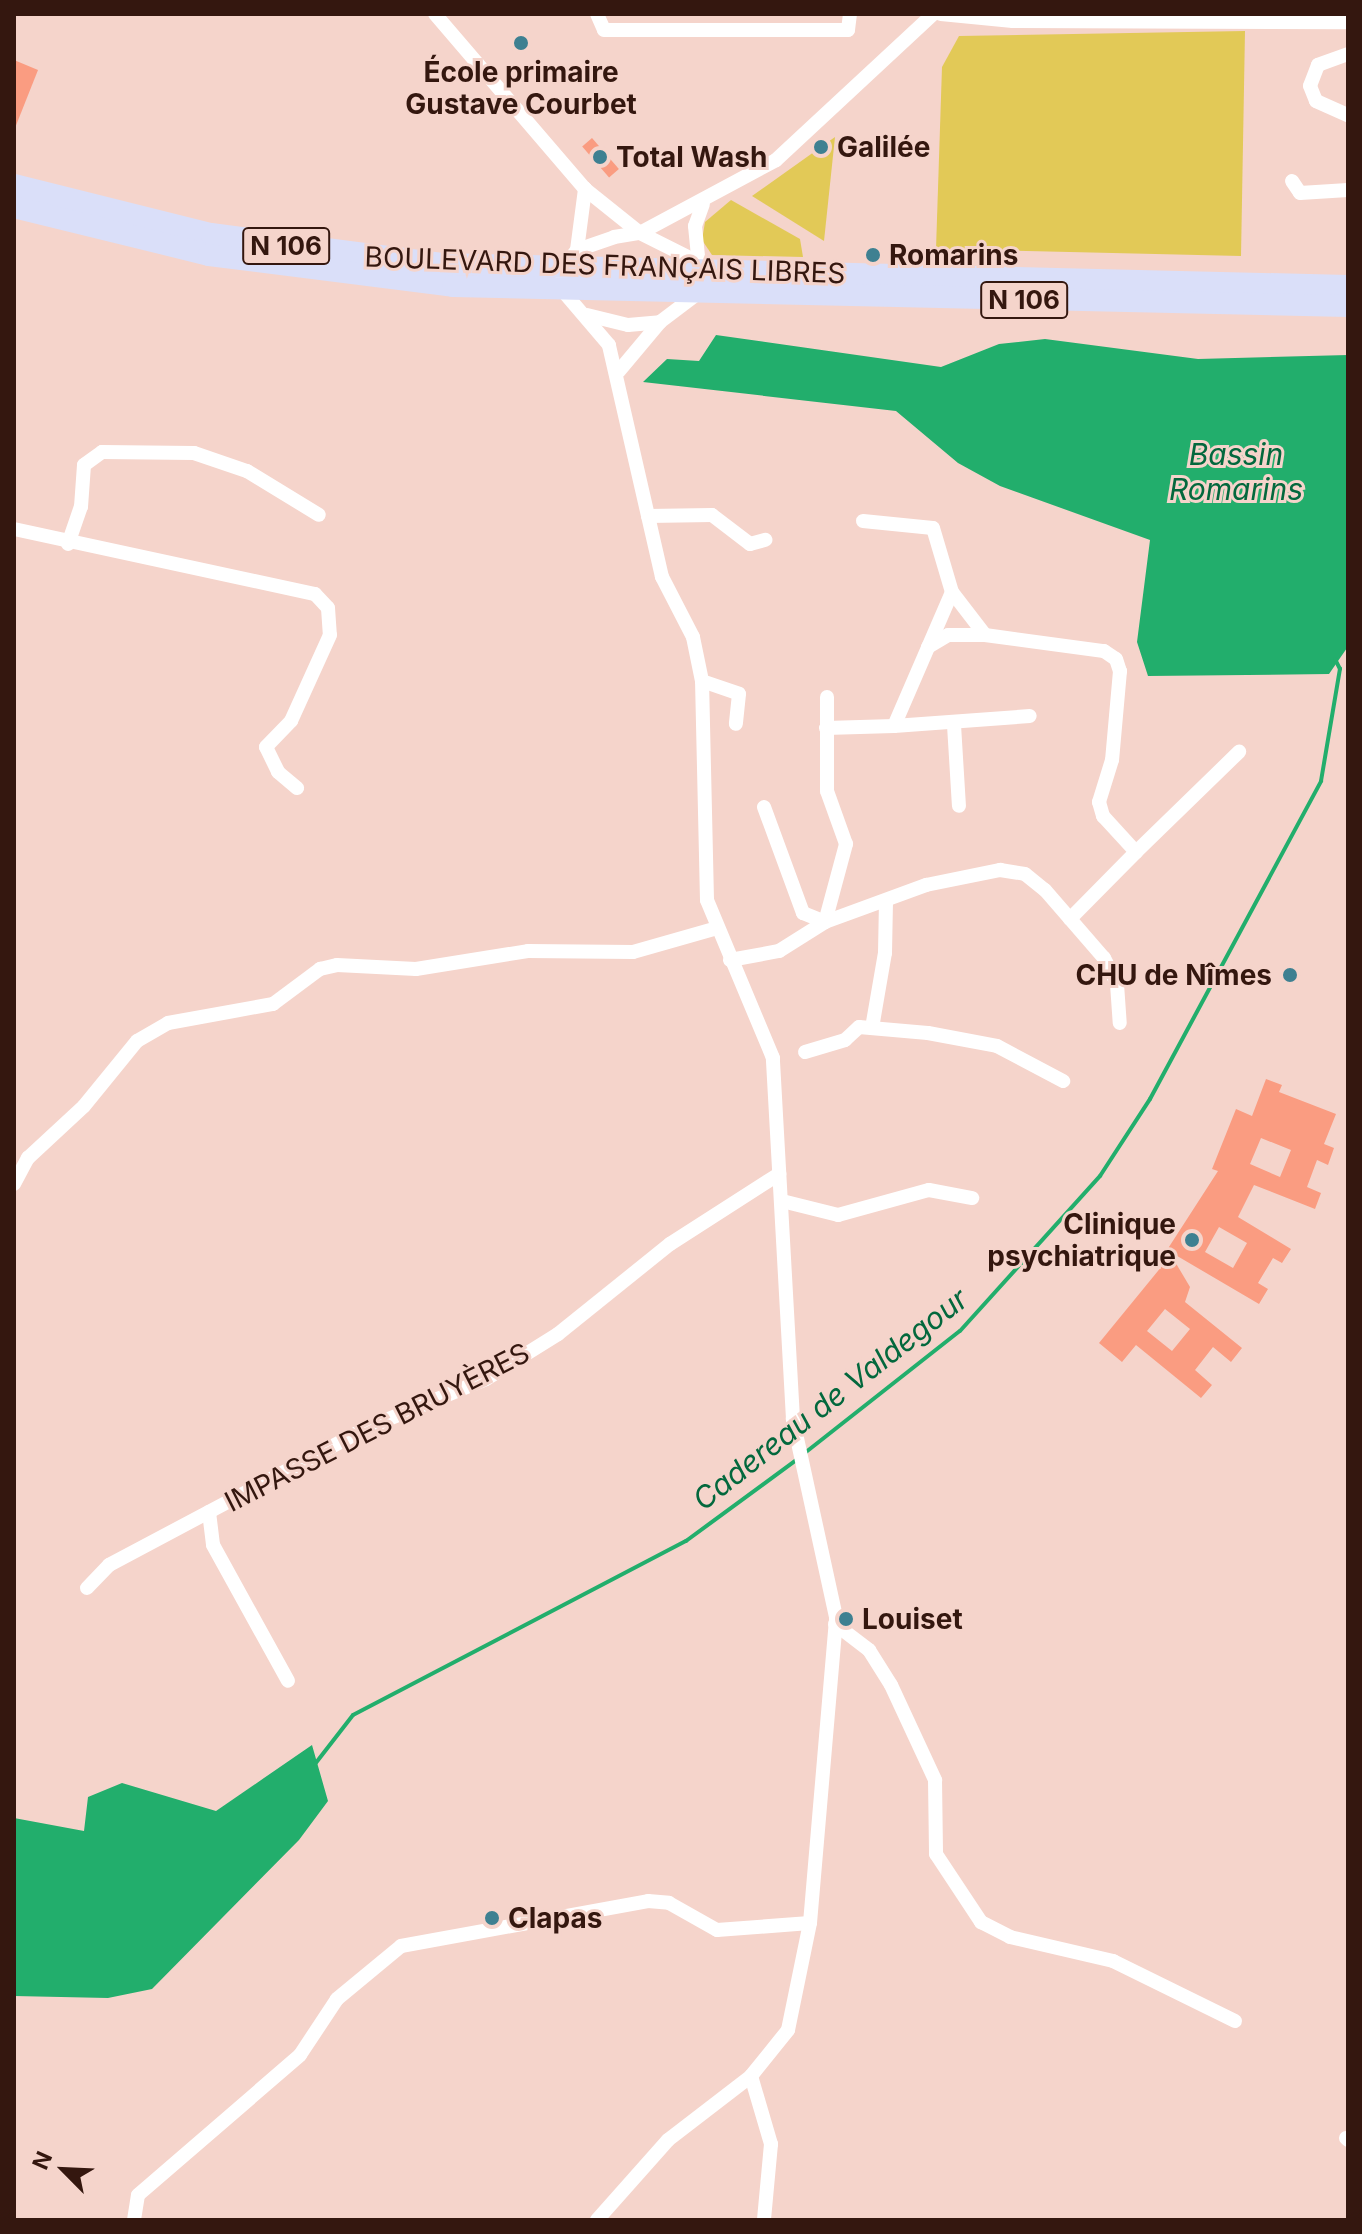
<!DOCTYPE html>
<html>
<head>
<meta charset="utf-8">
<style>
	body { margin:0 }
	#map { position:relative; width:1362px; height:2234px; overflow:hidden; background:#f5d4cb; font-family:Inter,sans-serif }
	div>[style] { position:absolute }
	.green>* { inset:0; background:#e2c957 }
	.water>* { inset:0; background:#22ae6c }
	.stream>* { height:4px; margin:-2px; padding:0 2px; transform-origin:2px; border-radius:2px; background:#22ae6c }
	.building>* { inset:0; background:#fa9c81; transform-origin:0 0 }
	.street>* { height:14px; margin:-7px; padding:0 7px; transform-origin:7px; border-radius:7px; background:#fff }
	.primary>* { height:22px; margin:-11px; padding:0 11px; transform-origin:11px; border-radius:11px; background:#dadff9 }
	.dots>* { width:22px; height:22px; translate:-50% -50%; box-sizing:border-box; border:4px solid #f5d4cb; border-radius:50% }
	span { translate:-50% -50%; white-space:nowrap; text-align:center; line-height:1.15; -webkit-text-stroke:6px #f5d4cb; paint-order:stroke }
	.shield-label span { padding:2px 6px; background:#f5d4cb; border:2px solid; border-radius:6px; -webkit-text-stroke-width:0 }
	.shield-label { font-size:26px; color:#34170f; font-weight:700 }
	.poi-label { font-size:28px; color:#34170f; font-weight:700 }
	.left { translate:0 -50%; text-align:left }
	.right { translate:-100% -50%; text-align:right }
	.street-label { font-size:28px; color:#34170f }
	.water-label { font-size:30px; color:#03683d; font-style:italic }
	.frame { position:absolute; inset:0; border:16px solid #34170f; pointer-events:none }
	.north { position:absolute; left:24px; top:2130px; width:80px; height:80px; -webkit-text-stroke:6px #f5d4cb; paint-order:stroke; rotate:294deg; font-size:22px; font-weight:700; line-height:32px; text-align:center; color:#34170f }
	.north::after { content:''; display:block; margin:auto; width:28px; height:36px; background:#34170f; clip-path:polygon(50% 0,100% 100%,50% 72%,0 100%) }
</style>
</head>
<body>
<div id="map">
	<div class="green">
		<i style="clip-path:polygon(1245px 31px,1241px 256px,936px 249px,942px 67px,959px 36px)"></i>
		<i style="clip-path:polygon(835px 137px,824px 241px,752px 196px)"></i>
		<i style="clip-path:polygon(731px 200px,800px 239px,803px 257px,712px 255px,702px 240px,705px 222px)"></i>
	</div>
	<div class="water">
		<i style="clip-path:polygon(716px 335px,941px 367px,999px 344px,1045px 339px,1198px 359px,1348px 355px,1347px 648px,1329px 674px,1148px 676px,1137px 642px,1150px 540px,1000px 486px,958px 463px,896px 411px,643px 382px,667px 359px,699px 361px)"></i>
		<i style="clip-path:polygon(312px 1745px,328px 1801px,299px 1840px,152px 1989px,108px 1998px,14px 1996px,14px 1818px,84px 1831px,88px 1797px,122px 1783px,216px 1811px)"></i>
	</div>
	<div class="stream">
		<i style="left:806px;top:1452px;width:196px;rotate:-38.2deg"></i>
		<i style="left:960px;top:1331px;width:209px;rotate:-47.9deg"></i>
		<i style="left:1100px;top:1176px;width:92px;rotate:-57deg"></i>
		<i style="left:1150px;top:1099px;width:361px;rotate:-61.7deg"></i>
		<i style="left:1321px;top:781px;width:114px;rotate:-80.4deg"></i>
		<i style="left:1340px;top:669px;width:11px;rotate:-117deg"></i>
		<i style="left:315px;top:1764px;width:62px;rotate:-52.2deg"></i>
		<i style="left:353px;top:1715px;width:376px;rotate:-27.6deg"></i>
		<i style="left:686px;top:1541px;width:140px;rotate:-36.3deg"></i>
	</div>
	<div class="building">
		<i style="clip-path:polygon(14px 60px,38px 70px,15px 128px,14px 128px)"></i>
		<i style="left:592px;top:138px;width:41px;height:13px;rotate:49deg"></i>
		<i style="clip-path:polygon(evenodd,1266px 1079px,1282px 1085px,1279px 1092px,1336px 1114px,1324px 1144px,1334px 1148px,1328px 1165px,1317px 1160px,1307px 1187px,1321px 1193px,1315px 1209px,1254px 1185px,1238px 1217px,1291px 1249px,1282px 1263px,1273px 1258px,1258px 1283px,1268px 1289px,1259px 1304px,1167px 1250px,1218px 1171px,1212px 1169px,1236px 1109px,1252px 1116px,1266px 1079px,1261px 1138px,1291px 1150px,1280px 1177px,1250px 1164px,1261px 1138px,1266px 1079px,1219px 1227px,1247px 1243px,1233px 1268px,1205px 1252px,1219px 1227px)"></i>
		<i style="clip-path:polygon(evenodd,1171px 1255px,1190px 1287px,1185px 1302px,1242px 1348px,1231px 1362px,1213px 1347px,1195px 1370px,1212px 1385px,1201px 1398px,1136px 1345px,1122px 1362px,1099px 1343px,1171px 1255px,1165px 1309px,1190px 1329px,1172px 1351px,1147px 1331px,1165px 1309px)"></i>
	</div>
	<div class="street">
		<i style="left:435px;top:14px;width:230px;rotate:49.4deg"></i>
		<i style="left:585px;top:189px;width:70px;rotate:38.7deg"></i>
		<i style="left:597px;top:14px;width:17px;rotate:66deg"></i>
		<i style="left:604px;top:30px;width:244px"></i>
		<i style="left:848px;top:30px;width:16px;rotate:-83deg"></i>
		<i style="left:941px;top:14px;width:72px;rotate:5.6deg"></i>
		<i style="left:1013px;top:21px;width:335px;rotate:0.2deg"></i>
		<i style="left:1348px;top:54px;width:32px;rotate:160deg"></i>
		<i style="left:1318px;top:65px;width:22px;rotate:111deg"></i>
		<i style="left:1310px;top:86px;width:16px;rotate:68deg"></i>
		<i style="left:1316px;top:101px;width:35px;rotate:24deg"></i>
		<i style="left:1292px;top:181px;width:14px;rotate:56deg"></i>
		<i style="left:1300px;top:193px;width:48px;rotate:-3.6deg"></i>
		<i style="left:640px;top:233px;width:154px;rotate:-28.2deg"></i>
		<i style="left:776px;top:160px;width:214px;rotate:-42.9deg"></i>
		<i style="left:577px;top:250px;width:62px;rotate:-82.5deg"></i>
		<i style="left:699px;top:266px;width:40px;rotate:-95.7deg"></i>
		<i style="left:695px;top:226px;width:23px;rotate:-70deg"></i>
		<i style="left:587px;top:315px;width:42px;rotate:13.7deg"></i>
		<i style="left:628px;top:325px;width:32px;rotate:-5deg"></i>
		<i style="left:660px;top:322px;width:51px;rotate:-37.1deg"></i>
		<i style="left:619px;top:371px;width:64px;rotate:-50.1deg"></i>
		<i style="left:648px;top:516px;width:64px;rotate:-0.9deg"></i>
		<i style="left:712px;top:515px;width:48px;rotate:37.3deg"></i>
		<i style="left:750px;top:544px;width:16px;rotate:-15deg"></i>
		<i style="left:863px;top:521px;width:70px;rotate:5.7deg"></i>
		<i style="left:933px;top:528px;width:67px;rotate:73.5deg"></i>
		<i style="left:952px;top:592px;width:54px;rotate:52.5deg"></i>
		<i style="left:14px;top:529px;width:308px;rotate:12.2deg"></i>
		<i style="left:315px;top:594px;width:19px;rotate:47deg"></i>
		<i style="left:328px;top:608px;width:27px;rotate:86deg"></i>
		<i style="left:330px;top:635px;width:94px;rotate:114.4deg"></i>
		<i style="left:291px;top:721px;width:36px;rotate:134deg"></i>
		<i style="left:266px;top:747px;width:28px;rotate:64deg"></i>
		<i style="left:278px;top:772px;width:25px;rotate:40deg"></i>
		<i style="left:68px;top:544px;width:39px;rotate:-71deg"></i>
		<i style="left:81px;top:507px;width:42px;rotate:-85.9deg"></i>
		<i style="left:84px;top:465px;width:22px;rotate:-36deg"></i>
		<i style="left:102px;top:452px;width:92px;rotate:0.6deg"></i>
		<i style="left:194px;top:453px;width:56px;rotate:18.8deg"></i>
		<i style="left:247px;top:471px;width:84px;rotate:31.4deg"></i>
		<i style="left:928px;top:647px;width:23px;rotate:-31deg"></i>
		<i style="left:948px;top:635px;width:37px"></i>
		<i style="left:985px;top:635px;width:120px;rotate:7.7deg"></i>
		<i style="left:1104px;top:651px;width:14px;rotate:34deg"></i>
		<i style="left:1116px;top:659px;width:13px;rotate:72deg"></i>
		<i style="left:1120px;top:671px;width:89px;rotate:95.1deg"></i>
		<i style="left:1112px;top:760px;width:44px;rotate:107.2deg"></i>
		<i style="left:1099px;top:802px;width:15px;rotate:74deg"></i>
		<i style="left:1103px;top:816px;width:49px;rotate:47.5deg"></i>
		<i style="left:1136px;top:852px;width:94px;rotate:134.6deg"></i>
		<i style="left:702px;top:681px;width:39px;rotate:19deg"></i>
		<i style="left:739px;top:694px;width:30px;rotate:96deg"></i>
		<i style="left:954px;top:725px;width:81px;rotate:86.5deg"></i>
		<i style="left:894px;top:726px;width:136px;rotate:-4.2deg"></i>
		<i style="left:826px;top:728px;width:68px;rotate:-1.7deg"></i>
		<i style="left:894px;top:726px;width:146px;rotate:-66.6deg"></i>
		<i style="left:764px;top:807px;width:113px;rotate:69.8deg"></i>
		<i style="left:803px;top:913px;width:24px;rotate:22deg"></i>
		<i style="left:825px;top:922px;width:81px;rotate:-74.9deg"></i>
		<i style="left:846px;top:844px;width:56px;rotate:-109.7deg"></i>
		<i style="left:827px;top:791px;width:94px;rotate:-90deg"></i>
		<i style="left:1136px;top:852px;width:144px;rotate:-44.2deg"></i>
		<i style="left:730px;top:960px;width:50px;rotate:-10.4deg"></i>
		<i style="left:779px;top:951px;width:54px;rotate:-32.2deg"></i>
		<i style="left:825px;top:922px;width:108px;rotate:-20.1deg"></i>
		<i style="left:926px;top:885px;width:76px;rotate:-11.5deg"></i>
		<i style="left:1000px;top:870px;width:25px;rotate:9deg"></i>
		<i style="left:1025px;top:874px;width:26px;rotate:39deg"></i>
		<i style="left:1045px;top:890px;width:90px;rotate:49.1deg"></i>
		<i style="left:1104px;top:958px;width:29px;rotate:63deg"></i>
		<i style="left:1117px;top:984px;width:39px;rotate:86deg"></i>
		<i style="left:872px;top:1028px;width:76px;rotate:-80.2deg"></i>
		<i style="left:885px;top:953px;width:50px;rotate:-88.9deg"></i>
		<i style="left:805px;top:1052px;width:42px;rotate:-16.7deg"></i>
		<i style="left:845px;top:1040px;width:19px;rotate:-43deg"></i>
		<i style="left:859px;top:1027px;width:69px;rotate:5deg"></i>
		<i style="left:928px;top:1033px;width:70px;rotate:10.7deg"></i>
		<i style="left:997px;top:1046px;width:75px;rotate:27.9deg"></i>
		<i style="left:14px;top:1184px;width:30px;rotate:-62deg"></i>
		<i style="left:28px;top:1158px;width:76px;rotate:-42.9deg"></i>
		<i style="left:84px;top:1106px;width:84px;rotate:-50.8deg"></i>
		<i style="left:137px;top:1041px;width:36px;rotate:-30deg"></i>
		<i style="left:168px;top:1023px;width:107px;rotate:-10.3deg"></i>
		<i style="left:273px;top:1004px;width:59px;rotate:-36.7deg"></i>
		<i style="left:320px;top:969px;width:17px;rotate:-13deg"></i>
		<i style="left:337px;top:965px;width:79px;rotate:2.9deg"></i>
		<i style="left:416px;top:969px;width:113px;rotate:-9.1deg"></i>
		<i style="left:528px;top:951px;width:105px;rotate:0.5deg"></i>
		<i style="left:633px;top:952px;width:84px;rotate:-15.9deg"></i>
		<i style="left:782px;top:1201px;width:58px;rotate:14deg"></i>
		<i style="left:838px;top:1215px;width:94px;rotate:-15.4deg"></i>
		<i style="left:929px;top:1190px;width:44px;rotate:10.5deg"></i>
		<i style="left:209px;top:1512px;width:33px;rotate:83deg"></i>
		<i style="left:213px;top:1545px;width:155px;rotate:61.1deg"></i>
		<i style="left:87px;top:1588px;width:32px;rotate:-46deg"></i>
		<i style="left:109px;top:1565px;width:294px;rotate:-28deg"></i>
		<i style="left:369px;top:1427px;width:126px;rotate:-22.3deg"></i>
		<i style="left:486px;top:1379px;width:85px;rotate:-32deg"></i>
		<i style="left:558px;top:1334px;width:144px;rotate:-38.8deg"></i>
		<i style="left:670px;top:1244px;width:130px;rotate:-32.7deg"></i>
		<i style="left:835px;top:1624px;width:43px;rotate:37.4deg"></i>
		<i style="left:869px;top:1650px;width:41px;rotate:57.8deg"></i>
		<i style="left:891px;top:1685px;width:105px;rotate:65.1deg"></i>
		<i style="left:935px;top:1780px;width:74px;rotate:89.2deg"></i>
		<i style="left:936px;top:1854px;width:82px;rotate:56.5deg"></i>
		<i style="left:981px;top:1922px;width:33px;rotate:27deg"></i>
		<i style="left:1010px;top:1937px;width:106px;rotate:13.1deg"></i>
		<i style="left:1113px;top:1961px;width:136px;rotate:26.2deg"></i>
		<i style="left:751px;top:2076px;width:71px;rotate:73.6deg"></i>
		<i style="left:771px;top:2144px;width:76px;rotate:95.3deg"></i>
		<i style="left:1346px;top:2138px;width:3px;rotate:45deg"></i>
		<i style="left:134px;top:2220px;width:25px;rotate:-81deg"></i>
		<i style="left:138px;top:2195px;width:214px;rotate:-40.8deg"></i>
		<i style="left:300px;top:2055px;width:67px;rotate:-56.5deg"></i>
		<i style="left:337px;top:1999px;width:83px;rotate:-39.6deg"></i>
		<i style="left:401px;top:1946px;width:251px;rotate:-10.3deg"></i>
		<i style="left:648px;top:1901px;width:21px;rotate:5deg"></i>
		<i style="left:669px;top:1903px;width:55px;rotate:29.4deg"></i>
		<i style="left:717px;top:1930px;width:93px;rotate:-4.3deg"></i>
		<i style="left:597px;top:2220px;width:107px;rotate:-48.4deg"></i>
		<i style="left:668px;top:2140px;width:105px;rotate:-37.6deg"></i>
		<i style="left:751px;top:2076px;width:59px;rotate:-51.2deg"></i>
		<i style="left:788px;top:2030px;width:109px;rotate:-78.4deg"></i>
		<i style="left:810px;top:1923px;width:307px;rotate:-85.1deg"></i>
		<i style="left:836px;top:1617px;width:203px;rotate:-102.3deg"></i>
		<i style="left:793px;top:1419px;width:362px;rotate:-93.2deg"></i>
		<i style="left:773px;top:1058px;width:171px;rotate:-112.7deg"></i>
		<i style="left:707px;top:900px;width:219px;rotate:-91.3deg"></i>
		<i style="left:702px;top:681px;width:45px;rotate:-101.6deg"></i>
		<i style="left:693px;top:637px;width:68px;rotate:-117.3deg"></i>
		<i style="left:662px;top:577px;width:238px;rotate:-102.9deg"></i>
		<i style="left:609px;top:345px;width:72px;rotate:-130.5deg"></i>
		<i style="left:562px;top:290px;width:22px;rotate:-87deg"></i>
		<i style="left:563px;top:268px;width:23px;rotate:-52deg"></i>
		<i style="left:577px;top:250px;width:39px;rotate:-19deg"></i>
		<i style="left:614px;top:237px;width:26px;rotate:-9deg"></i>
		<i style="left:640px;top:233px;width:63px;rotate:26.6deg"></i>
	</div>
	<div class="primary">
		<i style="left:14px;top:185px;width:203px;rotate:14deg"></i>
		<i style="left:211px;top:234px;width:233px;rotate:7.4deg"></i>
		<i style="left:442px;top:264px;width:906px;rotate:1.39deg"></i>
		<i style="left:14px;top:207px;width:201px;rotate:13.8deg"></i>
		<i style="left:209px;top:255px;width:246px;rotate:7.2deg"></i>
		<i style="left:453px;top:286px;width:895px;rotate:1.28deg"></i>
	</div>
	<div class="dots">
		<i style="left:521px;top:43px;background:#3e8091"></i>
		<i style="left:821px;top:147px;background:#3e8091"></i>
		<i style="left:600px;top:157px;background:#3e8091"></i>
		<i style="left:873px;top:255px;background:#3e8091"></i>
		<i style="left:1290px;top:975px;background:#3e8091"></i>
		<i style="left:1192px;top:1240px;background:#3e8091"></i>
		<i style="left:846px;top:1619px;background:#3e8091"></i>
		<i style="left:492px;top:1918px;background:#3e8091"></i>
	</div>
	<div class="shield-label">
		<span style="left:286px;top:246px">N 106</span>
		<span style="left:1024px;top:300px">N 106</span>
	</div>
	<div class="poi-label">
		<span style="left:521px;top:88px">École primaire<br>Gustave Courbet</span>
		<span class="left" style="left:837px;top:147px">Galilée</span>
		<span class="left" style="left:616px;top:157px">Total Wash</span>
		<span class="left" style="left:889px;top:255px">Romarins</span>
		<span class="right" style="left:1272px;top:975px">CHU de Nîmes</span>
		<span class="right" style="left:1176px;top:1240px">Clinique<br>psychiatrique</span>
		<span class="left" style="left:862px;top:1619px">Louiset</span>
		<span class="left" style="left:508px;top:1918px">Clapas</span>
	</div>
	<div class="street-label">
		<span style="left:605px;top:265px;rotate:2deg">BOULEVARD DES FRANÇAIS LIBRES</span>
		<span style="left:377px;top:1427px;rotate:-27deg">IMPASSE DES BRUYÈRES</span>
	</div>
	<div class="water-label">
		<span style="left:1236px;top:471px">Bassin<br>Romarins</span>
		<span style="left:830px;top:1399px;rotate:-38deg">Cadereau de Valdegour</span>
	</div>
	<div class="frame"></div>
	<div class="north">N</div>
</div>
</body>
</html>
